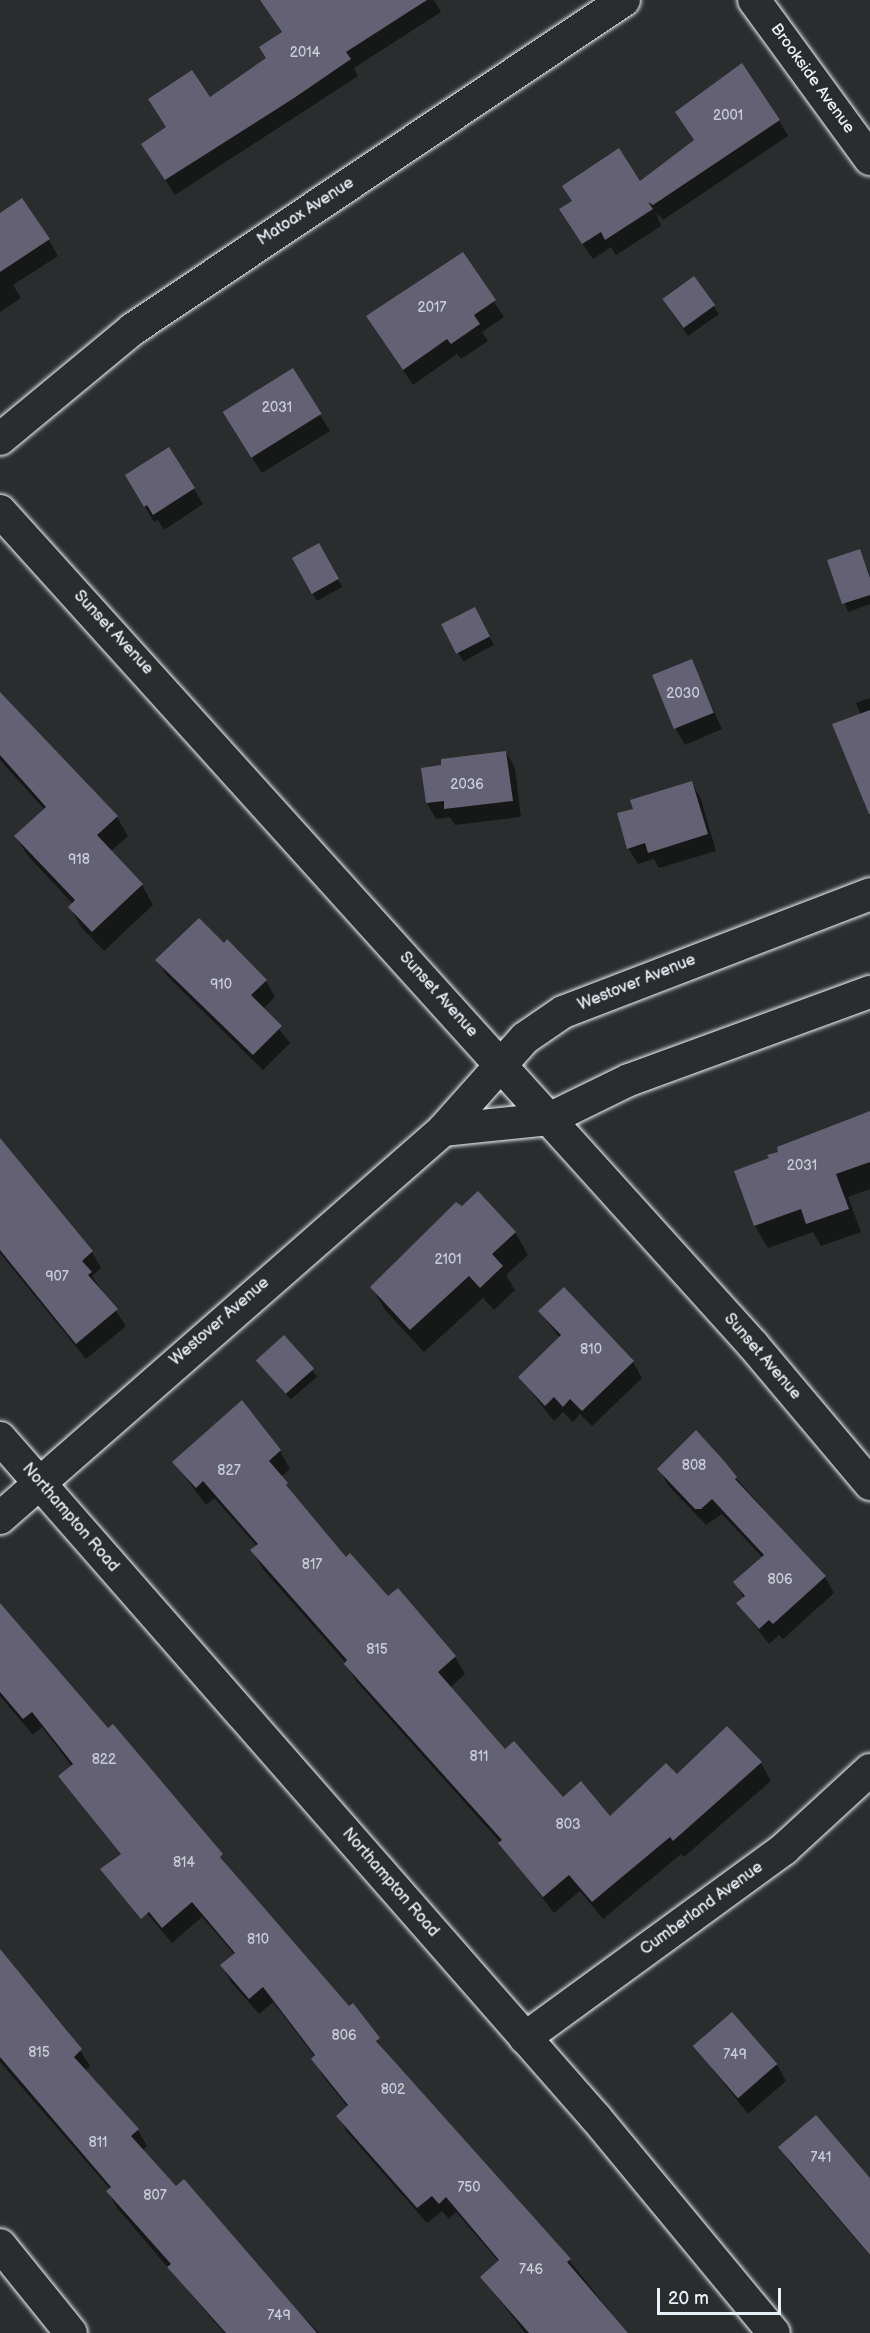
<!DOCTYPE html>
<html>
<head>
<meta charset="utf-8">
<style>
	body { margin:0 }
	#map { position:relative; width:870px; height:2333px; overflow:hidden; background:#2a2d2e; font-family:"Balsamiq Sans",sans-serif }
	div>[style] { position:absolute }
	.shadow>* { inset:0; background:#0007; transform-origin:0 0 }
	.building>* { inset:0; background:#636173; transform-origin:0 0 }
	.roads { filter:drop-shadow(0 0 2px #e8f1f8) drop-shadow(0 0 2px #e8f1f8) }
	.street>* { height:32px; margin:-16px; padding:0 16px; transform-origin:16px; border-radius:16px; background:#2a2d2e }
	span { translate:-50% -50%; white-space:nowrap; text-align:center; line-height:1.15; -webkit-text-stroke:5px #2a2d2e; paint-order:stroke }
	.number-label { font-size:14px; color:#c7cdd7 }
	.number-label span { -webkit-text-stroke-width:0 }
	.street-label { font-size:16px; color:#e8f1f8 }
	.scale { position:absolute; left:657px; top:2288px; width:124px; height:27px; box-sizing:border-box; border:3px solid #e8f1f8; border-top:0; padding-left:8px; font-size:18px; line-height:21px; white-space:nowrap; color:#e8f1f8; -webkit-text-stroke:4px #2a2d2e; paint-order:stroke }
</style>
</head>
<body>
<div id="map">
	<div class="shadow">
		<i style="clip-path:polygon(270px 0,434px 0,441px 12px,354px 68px,358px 76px,175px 195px,143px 145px,267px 59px,282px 33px,264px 4px)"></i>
		<i style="clip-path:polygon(677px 113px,779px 120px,788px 136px,663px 220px,656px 212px,661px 226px,616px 255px,611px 247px,593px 259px,570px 226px,640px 183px,695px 142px)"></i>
		<i style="clip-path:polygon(0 214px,49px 240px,58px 256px,13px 285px,21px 298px,0 312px)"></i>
		<i style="clip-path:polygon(462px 254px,504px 317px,482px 332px,488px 341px,461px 359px,457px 354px,413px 385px,378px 333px)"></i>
		<i style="clip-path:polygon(694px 278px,719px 314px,688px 336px,668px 307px)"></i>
		<i style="clip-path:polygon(292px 370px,330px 431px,262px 473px,235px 432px)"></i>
		<i style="clip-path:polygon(127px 476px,194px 489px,203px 504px,164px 530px,158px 520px,154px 522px)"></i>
		<i style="left:319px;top:545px;width:48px;height:29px;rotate:61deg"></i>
		<i style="clip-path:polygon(860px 551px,870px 576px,870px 604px,848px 612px,829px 561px)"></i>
		<i style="left:474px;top:609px;width:41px;height:35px;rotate:61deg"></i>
		<i style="clip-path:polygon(691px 661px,722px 729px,685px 745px,676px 729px)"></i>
		<i style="clip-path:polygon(0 694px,117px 817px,128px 836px,110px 852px,142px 885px,153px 905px,104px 951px,81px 927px,70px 907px,73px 904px,28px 856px,16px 837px,45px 810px,0 760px)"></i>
		<i style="clip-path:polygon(870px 698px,870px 796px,861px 715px,856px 703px)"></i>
		<i style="clip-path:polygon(506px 752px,515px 768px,521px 817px,455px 825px,450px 817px,436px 819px,427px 803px)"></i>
		<i style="clip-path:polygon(692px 783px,701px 799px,716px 851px,659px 868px,654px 859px,638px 864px,628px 848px,634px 810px)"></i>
		<i style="clip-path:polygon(224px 945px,266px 981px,275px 997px,263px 1009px,290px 1043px,263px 1070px,167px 976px,157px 960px)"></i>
		<i style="clip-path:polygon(870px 1123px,870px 1189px,848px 1197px,861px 1232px,821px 1246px,813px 1232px,768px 1248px,755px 1226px,736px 1171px)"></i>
		<i style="clip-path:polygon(0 1141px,92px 1252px,101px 1268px,92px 1276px,126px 1326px,86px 1359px,0 1253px)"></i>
		<i style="clip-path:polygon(515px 1232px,528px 1255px,506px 1275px,515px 1290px,494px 1310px,483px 1298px,424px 1352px,385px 1310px,372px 1287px)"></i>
		<i style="clip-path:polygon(540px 1312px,633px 1362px,642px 1378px,592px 1426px,580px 1414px,573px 1422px,563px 1412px,554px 1421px,520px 1378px,560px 1338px)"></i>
		<i style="left:284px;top:1337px;width:52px;height:35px;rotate:50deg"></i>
		<i style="clip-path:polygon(280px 1451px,290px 1469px,281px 1477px,296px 1500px,345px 1559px,388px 1598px,398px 1590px,455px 1657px,465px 1674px,450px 1688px,505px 1751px,563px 1799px,610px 1818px,677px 1776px,727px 1729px,761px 1763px,771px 1781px,684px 1857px,681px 1854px,603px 1919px,580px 1891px,554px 1913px,500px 1842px,356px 1681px,346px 1663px,262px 1568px,252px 1550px,257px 1546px,214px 1498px,206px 1505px,174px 1462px)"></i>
		<i style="clip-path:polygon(659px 1469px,736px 1478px,825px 1577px,834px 1593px,783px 1639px,779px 1635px,769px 1644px,738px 1604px,744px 1598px,735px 1582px,763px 1558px,722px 1514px,706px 1525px,668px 1485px)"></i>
		<i style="clip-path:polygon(0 1618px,108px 1730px,113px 1726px,280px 1929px,349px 2008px,353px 2005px,387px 2055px,569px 2260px,627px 2333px,525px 2333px,482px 2277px,499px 2262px,456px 2212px,449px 2219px,442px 2211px,427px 2223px,347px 2132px,338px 2116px,348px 2107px,322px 2075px,315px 2057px,273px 2002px,259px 2014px,231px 1982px,222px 1966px,235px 1955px,202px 1917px,172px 1943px,145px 1911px,155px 1877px,42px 1727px,33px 1735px,0 1696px)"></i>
		<i style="clip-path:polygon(7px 1959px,67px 2030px,90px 2066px,84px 2071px,138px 2130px,147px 2146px,142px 2151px,319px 2333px,224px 2333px,117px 2208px,108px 2192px,110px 2189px,0 2062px,0 1965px)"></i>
		<i style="clip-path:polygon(695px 2047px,777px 2065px,786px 2081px,748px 2114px)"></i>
		<i style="clip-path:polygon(780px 2147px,870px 2181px,870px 2256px,790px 2163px)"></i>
	</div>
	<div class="building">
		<i style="clip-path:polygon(260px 0,427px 0,346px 52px,351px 59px,294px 98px,165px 180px,141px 144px,166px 127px,148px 99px,192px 70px,210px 97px,266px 58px,259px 47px,282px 32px)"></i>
		<i style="clip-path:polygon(742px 63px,780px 120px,653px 205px,648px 202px,653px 209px,605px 240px,601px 232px,582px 244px,559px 209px,572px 201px,562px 186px,619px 148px,640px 181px,694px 140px,675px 112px)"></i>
		<i style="clip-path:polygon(22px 198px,50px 239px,0 272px,0 213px)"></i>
		<i style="clip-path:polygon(463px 252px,496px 300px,474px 315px,480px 324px,451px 344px,447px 339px,403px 370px,366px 316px)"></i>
		<i style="left:694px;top:276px;width:36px;height:39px;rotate:54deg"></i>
		<i style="left:293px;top:368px;width:54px;height:83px;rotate:58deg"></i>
		<i style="clip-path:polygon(169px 447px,195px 488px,153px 515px,147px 505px,144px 507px,125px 475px)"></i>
		<i style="left:319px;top:543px;width:41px;height:31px;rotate:61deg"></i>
		<i style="clip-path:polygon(860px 549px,870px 578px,870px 595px,842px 604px,827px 560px)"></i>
		<i style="left:475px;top:607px;width:33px;height:38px;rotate:63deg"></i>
		<i style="left:692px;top:659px;width:58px;height:43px;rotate:68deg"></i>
		<i style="clip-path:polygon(0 692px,118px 816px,97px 835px,143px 884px,92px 932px,68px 907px,75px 900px,14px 836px,46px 807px,0 755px)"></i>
		<i style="clip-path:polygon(870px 710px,870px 814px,869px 814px,832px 724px)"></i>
		<i style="clip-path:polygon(506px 751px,513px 801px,444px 809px,444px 801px,426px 803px,421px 768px,441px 765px,441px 759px)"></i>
		<i style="clip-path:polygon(692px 781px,708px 834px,648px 853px,645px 843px,627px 849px,617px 813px,633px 809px,630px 800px)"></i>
		<i style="clip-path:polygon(199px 918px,224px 943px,227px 939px,267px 980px,251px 995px,282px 1026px,253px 1055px,155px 960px)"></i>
		<i style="clip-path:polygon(870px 1111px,870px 1162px,836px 1174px,849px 1209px,806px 1224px,801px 1209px,754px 1226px,734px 1171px,769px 1158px,767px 1155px,778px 1152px,777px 1147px)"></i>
		<i style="clip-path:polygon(0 1138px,93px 1251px,82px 1261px,92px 1272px,88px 1275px,118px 1309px,76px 1344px,0 1250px)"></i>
		<i style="clip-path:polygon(478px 1191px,516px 1232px,492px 1254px,503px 1266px,480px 1288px,469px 1276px,410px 1330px,370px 1287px,456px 1202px,462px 1206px)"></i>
		<i style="clip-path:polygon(564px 1287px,634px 1361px,582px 1411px,570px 1399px,563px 1407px,554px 1397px,545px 1406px,518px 1377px,561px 1335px,538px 1311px)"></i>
		<i style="left:284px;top:1335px;width:45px;height:38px;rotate:48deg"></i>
		<i style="clip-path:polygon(242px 1400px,281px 1450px,269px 1461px,288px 1483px,286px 1485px,346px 1557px,350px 1553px,388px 1596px,398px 1588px,456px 1656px,438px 1672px,505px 1749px,514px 1741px,563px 1797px,581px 1781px,610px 1816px,666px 1763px,677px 1774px,727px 1726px,762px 1762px,673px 1841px,670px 1837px,592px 1902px,569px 1875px,543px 1897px,498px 1843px,502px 1840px,344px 1664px,347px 1660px,250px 1550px,258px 1544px,203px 1481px,196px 1488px,172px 1462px)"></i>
		<i style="clip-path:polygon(696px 1430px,725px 1462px,737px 1477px,735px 1479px,826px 1576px,773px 1624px,769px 1620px,759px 1629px,736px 1603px,745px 1596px,733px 1582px,764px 1555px,712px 1499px,701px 1509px,695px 1509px,657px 1469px)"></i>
		<i style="clip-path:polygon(0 1603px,108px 1728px,113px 1724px,223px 1854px,220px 1857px,349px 2006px,353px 2003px,380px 2038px,376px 2041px,571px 2259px,567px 2262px,628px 2333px,529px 2333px,480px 2277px,499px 2260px,446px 2197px,439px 2204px,432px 2196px,417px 2208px,336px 2116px,348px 2105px,311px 2059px,315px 2055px,263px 1987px,249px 1999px,220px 1965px,235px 1953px,192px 1902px,162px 1928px,149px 1912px,141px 1919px,100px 1869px,121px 1854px,58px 1776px,73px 1764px,32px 1712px,23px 1719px,0 1692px)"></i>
		<i style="clip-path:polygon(0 1949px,82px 2049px,74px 2057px,139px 2129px,131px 2136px,176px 2186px,184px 2179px,317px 2333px,226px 2333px,167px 2267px,171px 2264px,106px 2191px,111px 2187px,0 2057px)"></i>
		<i style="left:732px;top:2012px;width:69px;height:52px;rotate:49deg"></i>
		<i style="clip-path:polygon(816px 2115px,870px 2178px,870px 2255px,778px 2147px)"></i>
	</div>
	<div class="roads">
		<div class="street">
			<i style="left:754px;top:0;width:197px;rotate:53.9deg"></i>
			<i style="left:0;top:439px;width:173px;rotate:-39.6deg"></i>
			<i style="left:133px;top:329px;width:591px;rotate:-33.82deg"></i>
			<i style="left:0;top:511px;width:1124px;rotate:47.92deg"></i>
			<i style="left:753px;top:1345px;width:182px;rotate:49.9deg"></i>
			<i style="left:443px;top:1130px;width:107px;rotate:-5.9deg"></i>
			<i style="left:549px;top:1119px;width:89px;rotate:-26deg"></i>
			<i style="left:629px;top:1080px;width:257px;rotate:-20.1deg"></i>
			<i style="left:0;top:1438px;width:904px;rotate:48.77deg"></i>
			<i style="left:596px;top:2118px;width:279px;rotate:50.4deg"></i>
			<i style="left:0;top:1518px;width:589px;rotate:-41.21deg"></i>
			<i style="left:443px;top:1130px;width:123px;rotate:-48.3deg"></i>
			<i style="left:525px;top:1038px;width:46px;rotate:-34.4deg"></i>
			<i style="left:563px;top:1012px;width:329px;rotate:-21deg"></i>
			<i style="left:525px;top:2038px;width:321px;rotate:-36.1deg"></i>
			<i style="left:784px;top:1849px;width:117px;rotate:-42.6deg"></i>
			<i style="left:0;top:2245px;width:113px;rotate:51.1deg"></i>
		</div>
	</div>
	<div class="number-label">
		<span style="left:305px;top:53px">2014</span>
		<span style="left:728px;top:116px">2001</span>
		<span style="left:432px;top:308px">2017</span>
		<span style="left:277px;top:408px">2031</span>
		<span style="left:683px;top:694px">2030</span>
		<span style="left:467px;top:785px">2036</span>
		<span style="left:79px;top:860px">918</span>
		<span style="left:221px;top:985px">910</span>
		<span style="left:802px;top:1166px">2031</span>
		<span style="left:448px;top:1260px">2101</span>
		<span style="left:57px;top:1277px">907</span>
		<span style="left:591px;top:1350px">810</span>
		<span style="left:694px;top:1466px">808</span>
		<span style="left:229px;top:1471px">827</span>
		<span style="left:312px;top:1565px">817</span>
		<span style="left:780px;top:1580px">806</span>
		<span style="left:377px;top:1650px">815</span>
		<span style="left:479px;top:1757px">811</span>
		<span style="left:104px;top:1760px">822</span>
		<span style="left:568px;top:1825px">803</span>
		<span style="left:184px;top:1863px">814</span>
		<span style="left:258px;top:1940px">810</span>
		<span style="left:344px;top:2036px">806</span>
		<span style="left:39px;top:2053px">815</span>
		<span style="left:735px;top:2055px">749</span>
		<span style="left:393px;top:2090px">802</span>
		<span style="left:98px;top:2143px">811</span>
		<span style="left:821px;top:2158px">741</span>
		<span style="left:469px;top:2188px">750</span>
		<span style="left:155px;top:2196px">807</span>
		<span style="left:531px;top:2270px">746</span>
		<span style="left:279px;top:2316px">749</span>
	</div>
	<div class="street-label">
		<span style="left:812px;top:79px;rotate:54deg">Brookside Avenue</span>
		<span style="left:306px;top:212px;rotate:-33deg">Matoax Avenue</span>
		<span style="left:113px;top:633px;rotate:47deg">Sunset Avenue</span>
		<span style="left:637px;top:983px;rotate:-22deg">Westover Avenue</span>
		<span style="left:438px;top:995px;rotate:48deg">Sunset Avenue</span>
		<span style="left:220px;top:1322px;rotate:-41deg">Westover Avenue</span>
		<span style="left:762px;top:1357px;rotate:49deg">Sunset Avenue</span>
		<span style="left:70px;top:1518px;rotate:49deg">Northampton Road</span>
		<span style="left:390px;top:1883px;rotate:49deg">Northampton Road</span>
		<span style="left:702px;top:1909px;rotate:-36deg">Cumberland Avenue</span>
	</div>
	<div class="scale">20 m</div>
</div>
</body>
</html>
